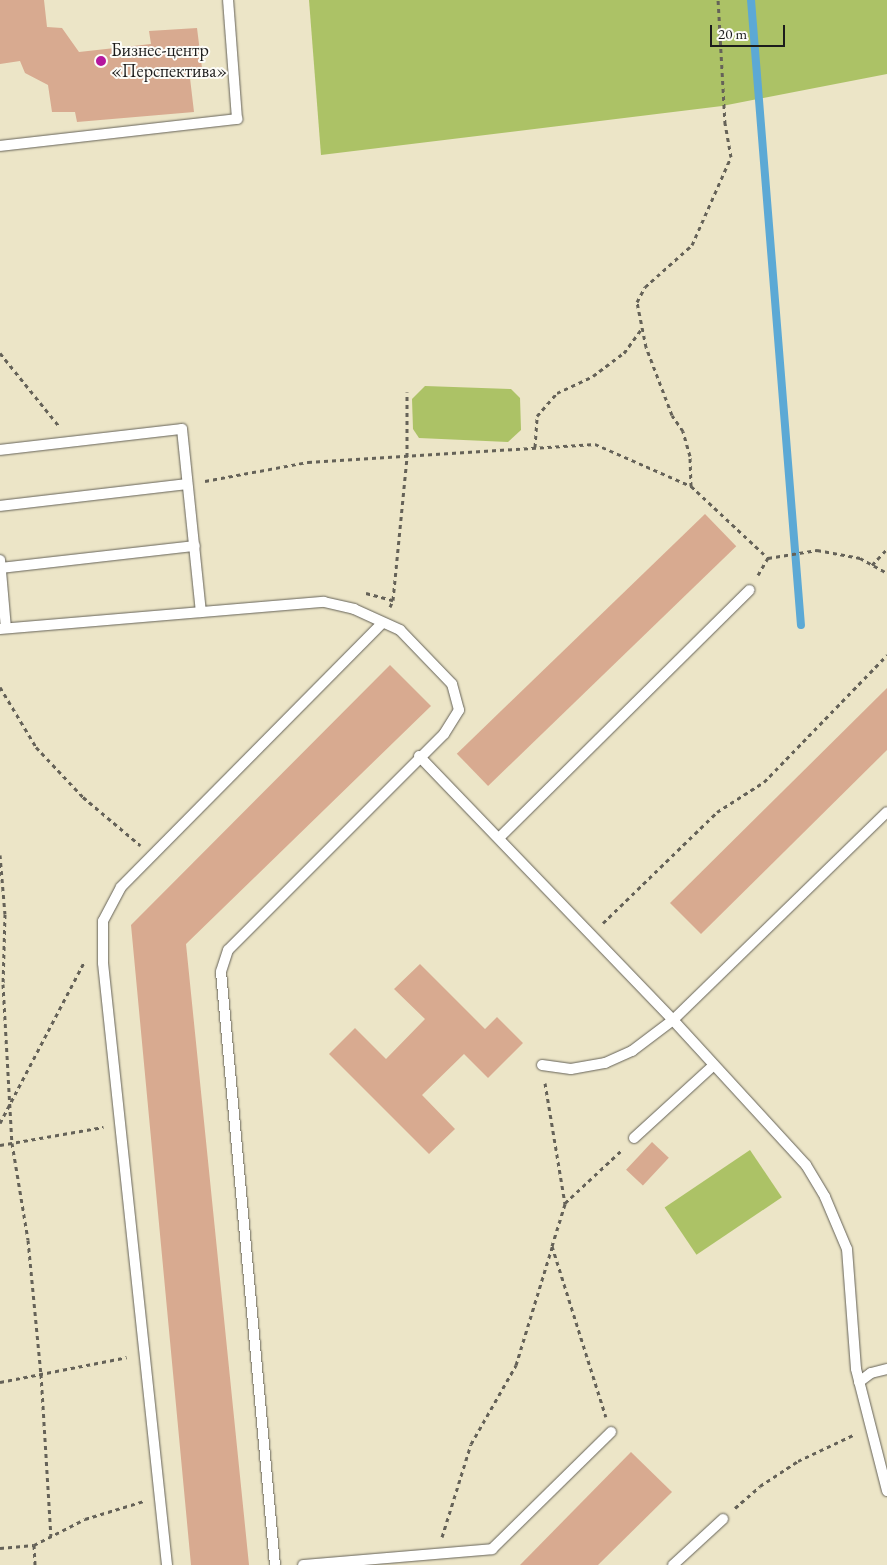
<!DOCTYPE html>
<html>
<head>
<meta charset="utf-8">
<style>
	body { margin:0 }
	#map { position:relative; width:887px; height:1565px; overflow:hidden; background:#ece5c7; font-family:"EB Garamond",serif }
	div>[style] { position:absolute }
	.green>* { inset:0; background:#acc266; transform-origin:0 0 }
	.stream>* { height:8px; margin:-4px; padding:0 4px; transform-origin:4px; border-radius:4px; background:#5ca9d5 }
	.building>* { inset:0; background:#d8aa90; transform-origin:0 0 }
	.path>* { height:3px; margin-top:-1.5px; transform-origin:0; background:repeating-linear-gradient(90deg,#656258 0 4px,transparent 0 8px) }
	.roads { filter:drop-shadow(0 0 1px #656258) drop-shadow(0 0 1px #656258) }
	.service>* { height:10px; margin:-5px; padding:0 5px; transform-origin:5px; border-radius:5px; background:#fff }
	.dots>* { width:14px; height:14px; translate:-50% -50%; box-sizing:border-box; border:2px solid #fdfcf7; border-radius:50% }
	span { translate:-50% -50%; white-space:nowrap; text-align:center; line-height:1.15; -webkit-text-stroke:4px #fdfcf7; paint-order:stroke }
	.poi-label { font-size:18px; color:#1c1c1c }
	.left { translate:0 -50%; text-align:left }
	.scale { position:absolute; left:710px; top:25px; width:75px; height:22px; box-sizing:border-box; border:2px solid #1c1c1c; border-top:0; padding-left:6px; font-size:15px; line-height:18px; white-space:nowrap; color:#1c1c1c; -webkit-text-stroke:4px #fdfcf7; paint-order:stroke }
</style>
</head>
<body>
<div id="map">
	<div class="green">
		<i style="clip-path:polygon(309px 0,887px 0,887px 74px,722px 106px,321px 155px)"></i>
		<i style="clip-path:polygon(425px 386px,511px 389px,520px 398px,521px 430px,508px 442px,419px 438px,413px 429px,412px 399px)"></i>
		<i style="left:750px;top:1150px;width:57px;height:103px;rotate:56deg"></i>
	</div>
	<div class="stream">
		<i style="left:751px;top:0;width:627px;rotate:85.43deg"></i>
	</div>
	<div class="building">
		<i style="clip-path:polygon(0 0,44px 0,47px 27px,62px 28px,79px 52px,151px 44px,149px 31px,197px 28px,203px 76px,190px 78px,194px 112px,77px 122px,75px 112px,52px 112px,48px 85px,25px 73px,20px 61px,0 64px)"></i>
		<i style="left:705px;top:514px;width:45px;height:345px;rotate:46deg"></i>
		<i style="clip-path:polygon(390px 665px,431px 706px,186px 944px,249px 1565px,191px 1565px,131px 925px)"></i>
		<i style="clip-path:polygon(887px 688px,887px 750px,701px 934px,670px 903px)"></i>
		<i style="clip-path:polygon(420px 964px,485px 1029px,497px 1017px,523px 1043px,488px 1078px,464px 1054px,422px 1095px,455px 1129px,429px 1154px,329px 1054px,355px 1028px,386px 1059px,425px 1019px,394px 989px)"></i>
		<i style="left:652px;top:1142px;width:23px;height:38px;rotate:43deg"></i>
		<i style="clip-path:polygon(631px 1452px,672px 1492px,598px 1565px,520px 1565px)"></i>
	</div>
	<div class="path">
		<i style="left:0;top:353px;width:94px;rotate:51.1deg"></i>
		<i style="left:535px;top:447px;width:31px;rotate:-86deg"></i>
		<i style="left:537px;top:416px;width:30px;rotate:-49deg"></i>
		<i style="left:557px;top:393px;width:40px;rotate:-25deg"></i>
		<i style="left:593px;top:376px;width:39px;rotate:-37deg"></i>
		<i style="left:624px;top:353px;width:31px;rotate:-54deg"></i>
		<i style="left:205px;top:481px;width:105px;rotate:-10.5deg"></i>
		<i style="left:308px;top:462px;width:288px;rotate:-3.6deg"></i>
		<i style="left:595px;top:444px;width:105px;rotate:23.6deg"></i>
		<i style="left:691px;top:486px;width:105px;rotate:43.1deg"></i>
		<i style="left:768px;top:558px;width:50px;rotate:-9.3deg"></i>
		<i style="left:817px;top:550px;width:44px;rotate:10.5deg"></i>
		<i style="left:860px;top:558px;width:31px;rotate:29deg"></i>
		<i style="left:691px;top:486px;width:30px;rotate:-92deg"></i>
		<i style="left:690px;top:456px;width:26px;rotate:-106deg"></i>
		<i style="left:683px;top:431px;width:19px;rotate:-125deg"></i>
		<i style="left:672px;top:415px;width:73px;rotate:-110.9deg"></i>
		<i style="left:646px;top:347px;width:46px;rotate:-101.3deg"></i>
		<i style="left:637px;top:302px;width:17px;rotate:-62deg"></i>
		<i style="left:645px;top:287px;width:63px;rotate:-41.8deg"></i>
		<i style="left:692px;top:245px;width:96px;rotate:-66.1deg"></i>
		<i style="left:731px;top:157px;width:34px;rotate:-100deg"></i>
		<i style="left:725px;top:124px;width:124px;rotate:-93.2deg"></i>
		<i style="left:872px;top:565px;width:22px;rotate:-47deg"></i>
		<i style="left:758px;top:575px;width:20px;rotate:-60deg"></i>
		<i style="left:366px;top:593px;width:28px;rotate:15deg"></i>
		<i style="left:390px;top:607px;width:8px;rotate:-67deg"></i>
		<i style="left:393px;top:600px;width:145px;rotate:-84.4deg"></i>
		<i style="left:407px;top:456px;width:64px;rotate:-90deg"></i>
		<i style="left:0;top:687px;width:70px;rotate:59deg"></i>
		<i style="left:36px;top:747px;width:69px;rotate:46.8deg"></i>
		<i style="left:83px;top:797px;width:75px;rotate:40.1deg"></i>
		<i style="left:0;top:855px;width:59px;rotate:85.2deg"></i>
		<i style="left:5px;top:914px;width:70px;rotate:91.6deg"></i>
		<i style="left:3px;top:984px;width:159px;rotate:86.8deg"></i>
		<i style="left:12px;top:1143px;width:98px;rotate:80.6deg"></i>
		<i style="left:28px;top:1240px;width:135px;rotate:84.5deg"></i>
		<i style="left:41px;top:1374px;width:162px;rotate:86.5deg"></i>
		<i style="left:603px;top:923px;width:159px;rotate:-44.2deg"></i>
		<i style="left:717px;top:812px;width:56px;rotate:-32.6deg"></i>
		<i style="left:764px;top:782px;width:177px;rotate:-45.9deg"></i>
		<i style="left:545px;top:1083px;width:123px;rotate:80.6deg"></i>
		<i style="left:565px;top:1204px;width:44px;rotate:107.2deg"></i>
		<i style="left:552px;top:1246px;width:179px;rotate:72.5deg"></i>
		<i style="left:0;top:1123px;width:182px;rotate:-62.4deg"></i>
		<i style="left:0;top:1145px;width:105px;rotate:-9.9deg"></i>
		<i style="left:565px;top:1203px;width:79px;rotate:-43deg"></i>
		<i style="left:0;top:1382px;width:129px;rotate:-11.1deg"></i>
		<i style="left:735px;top:1508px;width:33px;rotate:-41deg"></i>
		<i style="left:760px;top:1486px;width:45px;rotate:-33.3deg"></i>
		<i style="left:798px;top:1461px;width:63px;rotate:-25.3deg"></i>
		<i style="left:442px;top:1537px;width:97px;rotate:-72.7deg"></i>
		<i style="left:471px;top:1444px;width:91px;rotate:-60.3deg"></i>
		<i style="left:516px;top:1365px;width:123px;rotate:-73deg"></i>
		<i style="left:34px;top:1545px;width:57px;rotate:-27deg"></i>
		<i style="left:85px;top:1519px;width:62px;rotate:-17deg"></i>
		<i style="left:0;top:1548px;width:34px;rotate:-5deg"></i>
		<i style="left:34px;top:1545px;width:20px;rotate:87deg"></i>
	</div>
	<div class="roads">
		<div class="service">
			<i style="left:0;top:146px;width:239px;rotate:-6.5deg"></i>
			<i style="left:237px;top:119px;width:119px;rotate:-94.3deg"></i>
			<i style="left:0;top:450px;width:183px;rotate:-6.6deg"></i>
			<i style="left:182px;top:429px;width:184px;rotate:84.1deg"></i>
			<i style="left:0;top:506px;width:188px;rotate:-6.7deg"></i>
			<i style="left:0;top:560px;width:68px;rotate:85deg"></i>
			<i style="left:1px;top:568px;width:195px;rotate:-6.5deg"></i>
			<i style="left:0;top:629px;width:325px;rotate:-4.8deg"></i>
			<i style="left:324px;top:602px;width:31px;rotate:13deg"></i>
			<i style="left:354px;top:609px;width:51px;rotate:24.5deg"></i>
			<i style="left:400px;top:630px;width:75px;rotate:46.1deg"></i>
			<i style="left:452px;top:684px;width:27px;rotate:75deg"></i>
			<i style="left:459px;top:710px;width:28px;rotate:122deg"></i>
			<i style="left:444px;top:734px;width:305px;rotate:135deg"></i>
			<i style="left:228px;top:950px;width:23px;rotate:108deg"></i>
			<i style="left:221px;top:972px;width:595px;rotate:84.8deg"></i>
			<i style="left:419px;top:756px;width:366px;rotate:46.1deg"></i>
			<i style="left:673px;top:1020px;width:197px;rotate:47.5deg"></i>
			<i style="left:806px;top:1165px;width:37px;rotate:59deg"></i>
			<i style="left:825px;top:1197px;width:56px;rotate:67.1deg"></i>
			<i style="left:847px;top:1249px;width:120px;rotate:85.7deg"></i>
			<i style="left:856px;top:1369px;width:126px;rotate:75.7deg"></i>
			<i style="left:500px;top:837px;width:351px;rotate:-44.7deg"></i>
			<i style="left:542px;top:1065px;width:29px;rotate:8deg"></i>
			<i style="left:571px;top:1069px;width:35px;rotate:-10deg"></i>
			<i style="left:605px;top:1063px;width:30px;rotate:-24deg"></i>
			<i style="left:632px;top:1051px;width:51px;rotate:-37.1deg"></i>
			<i style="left:673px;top:1020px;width:298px;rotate:-44.2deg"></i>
			<i style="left:634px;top:1138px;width:108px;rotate:-42.4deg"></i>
			<i style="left:859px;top:1382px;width:15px;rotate:-37deg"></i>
			<i style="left:871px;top:1373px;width:16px;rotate:-14deg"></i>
			<i style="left:167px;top:1565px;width:605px;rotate:-96.07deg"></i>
			<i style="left:103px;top:963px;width:42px;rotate:-90deg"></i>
			<i style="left:103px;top:921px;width:38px;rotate:-62deg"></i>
			<i style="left:121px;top:887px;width:370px;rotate:-45.3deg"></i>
			<i style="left:303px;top:1565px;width:190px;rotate:-4.8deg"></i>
			<i style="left:492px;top:1549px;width:167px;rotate:-44.5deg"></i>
			<i style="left:673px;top:1565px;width:68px;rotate:-42.6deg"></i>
		</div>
	</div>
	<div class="dots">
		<i style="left:101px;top:61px;background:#b5179e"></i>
	</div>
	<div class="poi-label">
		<span class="left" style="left:111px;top:61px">Бизнес-центр<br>«Перспектива»</span>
	</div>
	<div class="scale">20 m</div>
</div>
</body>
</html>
